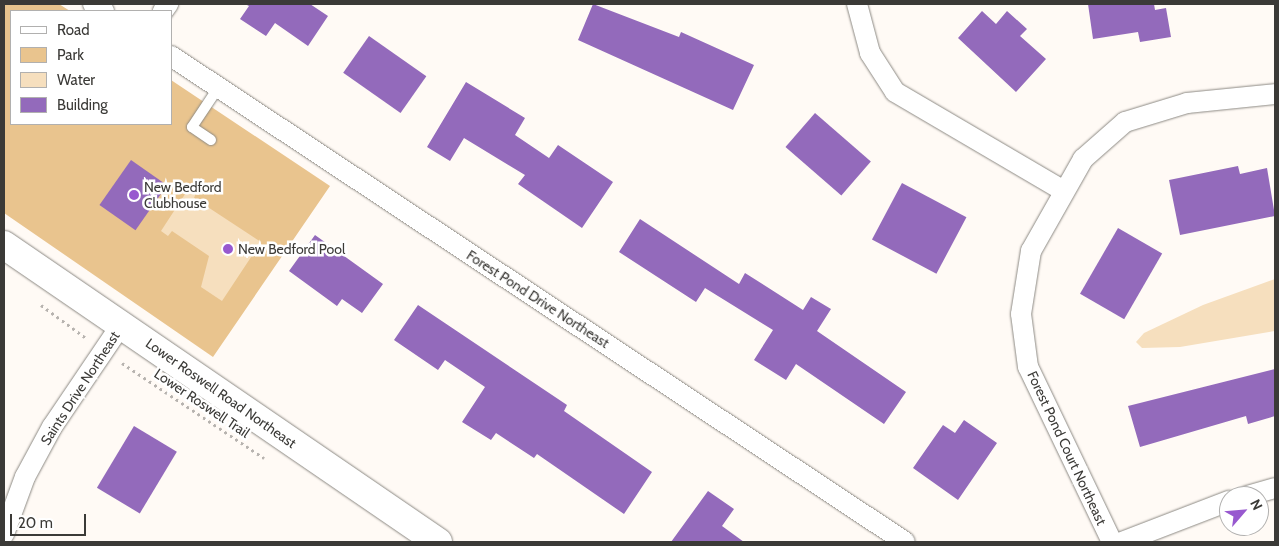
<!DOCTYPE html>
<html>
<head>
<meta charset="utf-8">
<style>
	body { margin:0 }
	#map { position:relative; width:1279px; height:546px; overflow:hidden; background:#fffaf5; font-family:Cabin,sans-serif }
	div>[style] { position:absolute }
	.green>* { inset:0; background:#e9c48e }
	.water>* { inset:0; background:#f6dfbe }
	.building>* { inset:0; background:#936abb; transform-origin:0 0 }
	.path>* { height:3px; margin-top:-1.5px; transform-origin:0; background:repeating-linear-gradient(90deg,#b7b3af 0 2.5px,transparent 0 6.5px) }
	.roads { filter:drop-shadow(0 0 1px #8d8a84) drop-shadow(0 0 1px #8d8a84) }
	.lane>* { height:10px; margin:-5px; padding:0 5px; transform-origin:5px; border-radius:5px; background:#fff }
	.street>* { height:20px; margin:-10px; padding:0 10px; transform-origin:10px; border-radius:10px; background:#fff }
	.secondary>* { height:28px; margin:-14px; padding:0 14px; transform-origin:14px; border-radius:14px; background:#fff }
	.dots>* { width:14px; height:14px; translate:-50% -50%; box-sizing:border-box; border:2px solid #fff; border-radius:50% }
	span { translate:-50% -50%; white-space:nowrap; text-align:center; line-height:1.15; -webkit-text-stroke:5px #fff; paint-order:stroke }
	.poi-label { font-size:14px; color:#3b3a37 }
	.left { translate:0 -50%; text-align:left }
	.street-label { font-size:14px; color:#3b3a37 }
	.frame { position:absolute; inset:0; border:5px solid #3b3a37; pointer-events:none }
	.legend { position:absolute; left:10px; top:10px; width:162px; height:115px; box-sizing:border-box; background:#fff; border:1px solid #b1b0af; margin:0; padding:6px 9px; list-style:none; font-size:15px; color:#3b3a37 }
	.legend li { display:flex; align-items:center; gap:10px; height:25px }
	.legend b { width:25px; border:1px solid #b1b0af }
	.north { position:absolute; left:1219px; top:486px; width:50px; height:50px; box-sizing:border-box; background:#fff; border:1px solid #b1b0af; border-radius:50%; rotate:63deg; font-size:14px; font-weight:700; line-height:20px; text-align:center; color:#3b3a37 }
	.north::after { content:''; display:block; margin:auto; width:18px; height:22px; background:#9859cf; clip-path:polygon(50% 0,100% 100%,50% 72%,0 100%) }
	.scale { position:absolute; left:10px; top:514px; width:76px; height:22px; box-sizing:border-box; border:2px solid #3b3a37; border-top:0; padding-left:6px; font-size:15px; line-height:18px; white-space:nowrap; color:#3b3a37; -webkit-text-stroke:4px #fff; paint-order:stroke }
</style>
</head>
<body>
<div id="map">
	<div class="green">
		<i style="clip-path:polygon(4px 4px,59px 4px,70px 11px,11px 11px,11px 124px,171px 124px,171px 80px,330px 186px,213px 357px,4px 213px)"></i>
	</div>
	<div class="water">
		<i style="clip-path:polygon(189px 188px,196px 193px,194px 198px,261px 242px,222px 301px,201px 287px,209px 256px,172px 231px,168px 236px,161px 231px)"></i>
		<i style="clip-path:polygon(1275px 279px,1275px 331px,1180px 347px,1142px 348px,1136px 342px,1144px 333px,1203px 305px)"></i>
	</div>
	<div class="building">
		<i style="clip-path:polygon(245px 4px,310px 4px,328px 16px,308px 46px,275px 23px,266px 36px,240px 19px,249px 6px)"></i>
		<i style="clip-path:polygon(593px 4px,679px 37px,681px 32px,754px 65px,733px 110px,578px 40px)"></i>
		<i style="clip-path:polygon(1088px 4px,1154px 4px,1155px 10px,1166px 8px,1171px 37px,1140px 42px,1138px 32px,1093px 39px)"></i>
		<i style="clip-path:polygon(982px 11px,996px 24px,1007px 11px,1027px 29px,1020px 36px,1046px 59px,1016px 92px,958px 38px)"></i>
		<i style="left:369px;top:36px;width:70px;height:45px;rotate:35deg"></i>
		<i style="clip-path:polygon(466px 82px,525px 118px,515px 135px,549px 158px,558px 145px,613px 182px,582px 228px,518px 184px,525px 175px,464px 138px,450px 161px,427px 147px)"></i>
		<i style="left:815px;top:113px;width:74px;height:45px;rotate:41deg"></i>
		<i style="left:131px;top:160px;width:44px;height:55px;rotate:35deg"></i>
		<i style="clip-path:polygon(1238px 166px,1240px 174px,1267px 168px,1275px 216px,1180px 235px,1169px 180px)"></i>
		<i style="left:902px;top:183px;width:73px;height:64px;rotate:28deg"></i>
		<i style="clip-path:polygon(640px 219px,739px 284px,745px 273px,803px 310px,811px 297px,831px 309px,817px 331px,906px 392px,884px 424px,796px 364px,786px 380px,754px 360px,773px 330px,705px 288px,696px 302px,619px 252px)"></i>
		<i style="left:1118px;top:228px;width:51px;height:76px;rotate:30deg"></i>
		<i style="clip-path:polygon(315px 235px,383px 284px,362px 313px,342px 299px,337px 306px,289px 271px)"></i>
		<i style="clip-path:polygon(418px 305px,567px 405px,564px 411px,652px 472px,624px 514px,537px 454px,534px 458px,496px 433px,491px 440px,462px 422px,485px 387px,445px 360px,438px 370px,394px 340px)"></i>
		<i style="clip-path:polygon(1275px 369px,1275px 416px,1248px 424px,1246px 416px,1140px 447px,1128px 406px)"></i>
		<i style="clip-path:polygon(964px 420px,997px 443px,958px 500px,913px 468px,943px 425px,955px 433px)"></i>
		<i style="left:134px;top:426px;width:50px;height:72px;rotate:31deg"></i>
		<i style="clip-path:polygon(708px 491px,734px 509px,722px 526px,744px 542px,671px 542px)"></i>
	</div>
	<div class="path">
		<i style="left:41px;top:305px;width:56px;rotate:36.3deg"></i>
		<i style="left:122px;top:363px;width:171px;rotate:33.8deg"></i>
	</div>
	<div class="roads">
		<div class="lane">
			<i style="left:211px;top:140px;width:23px;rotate:-146deg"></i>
			<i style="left:192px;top:127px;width:47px;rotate:-56.3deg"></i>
		</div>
		<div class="street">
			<i style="left:93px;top:4px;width:13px;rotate:32deg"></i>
			<i style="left:857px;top:4px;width:51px;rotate:75.1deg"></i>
			<i style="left:870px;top:53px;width:46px;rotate:57.3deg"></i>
			<i style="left:895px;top:92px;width:194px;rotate:30.4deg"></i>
			<i style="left:163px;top:11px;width:9px;rotate:-54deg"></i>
			<i style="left:171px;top:56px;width:880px;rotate:33.51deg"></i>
			<i style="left:1247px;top:496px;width:29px;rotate:-16deg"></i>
			<i style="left:4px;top:534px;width:61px;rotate:-69.8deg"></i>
			<i style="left:25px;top:477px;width:57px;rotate:-61.6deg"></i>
			<i style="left:52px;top:427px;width:123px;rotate:-55.9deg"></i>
			<i style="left:1112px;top:542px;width:194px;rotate:-115.6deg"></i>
			<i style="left:1028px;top:367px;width:53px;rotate:-97.5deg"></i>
			<i style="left:1021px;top:314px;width:64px;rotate:-81deg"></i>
			<i style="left:1031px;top:251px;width:106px;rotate:-60.5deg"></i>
			<i style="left:1083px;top:159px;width:56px;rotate:-41.4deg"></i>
			<i style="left:1125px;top:122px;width:65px;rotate:-17deg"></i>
			<i style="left:1187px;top:103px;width:88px;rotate:-5.8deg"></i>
			<i style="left:1122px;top:542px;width:115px;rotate:-21deg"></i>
		</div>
		<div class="secondary">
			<i style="left:4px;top:245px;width:526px;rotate:34.39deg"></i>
		</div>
	</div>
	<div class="dots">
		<i style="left:134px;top:195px;background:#9859cf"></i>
		<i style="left:228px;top:249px;background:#9859cf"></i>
	</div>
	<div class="poi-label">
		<span class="left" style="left:144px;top:195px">New Bedford<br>Clubhouse</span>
		<span class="left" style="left:238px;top:249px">New Bedford Pool</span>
	</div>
	<div class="street-label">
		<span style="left:538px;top:299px;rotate:33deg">Forest Pond Drive Northeast</span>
		<span style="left:80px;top:388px;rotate:-57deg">Saints Drive Northeast</span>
		<span style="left:221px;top:393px;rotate:35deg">Lower Roswell Road Northeast</span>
		<span style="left:202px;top:403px;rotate:34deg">Lower Roswell Trail</span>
		<span style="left:1067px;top:448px;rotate:65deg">Forest Pond Court Northeast</span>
	</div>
	<div class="frame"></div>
	<ul class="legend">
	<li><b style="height:6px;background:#fff"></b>Road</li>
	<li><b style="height:14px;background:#e9c48e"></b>Park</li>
	<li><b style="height:14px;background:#f6dfbe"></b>Water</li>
	<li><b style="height:14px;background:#936abb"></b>Building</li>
	</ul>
	<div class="north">N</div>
	<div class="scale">20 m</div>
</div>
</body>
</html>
